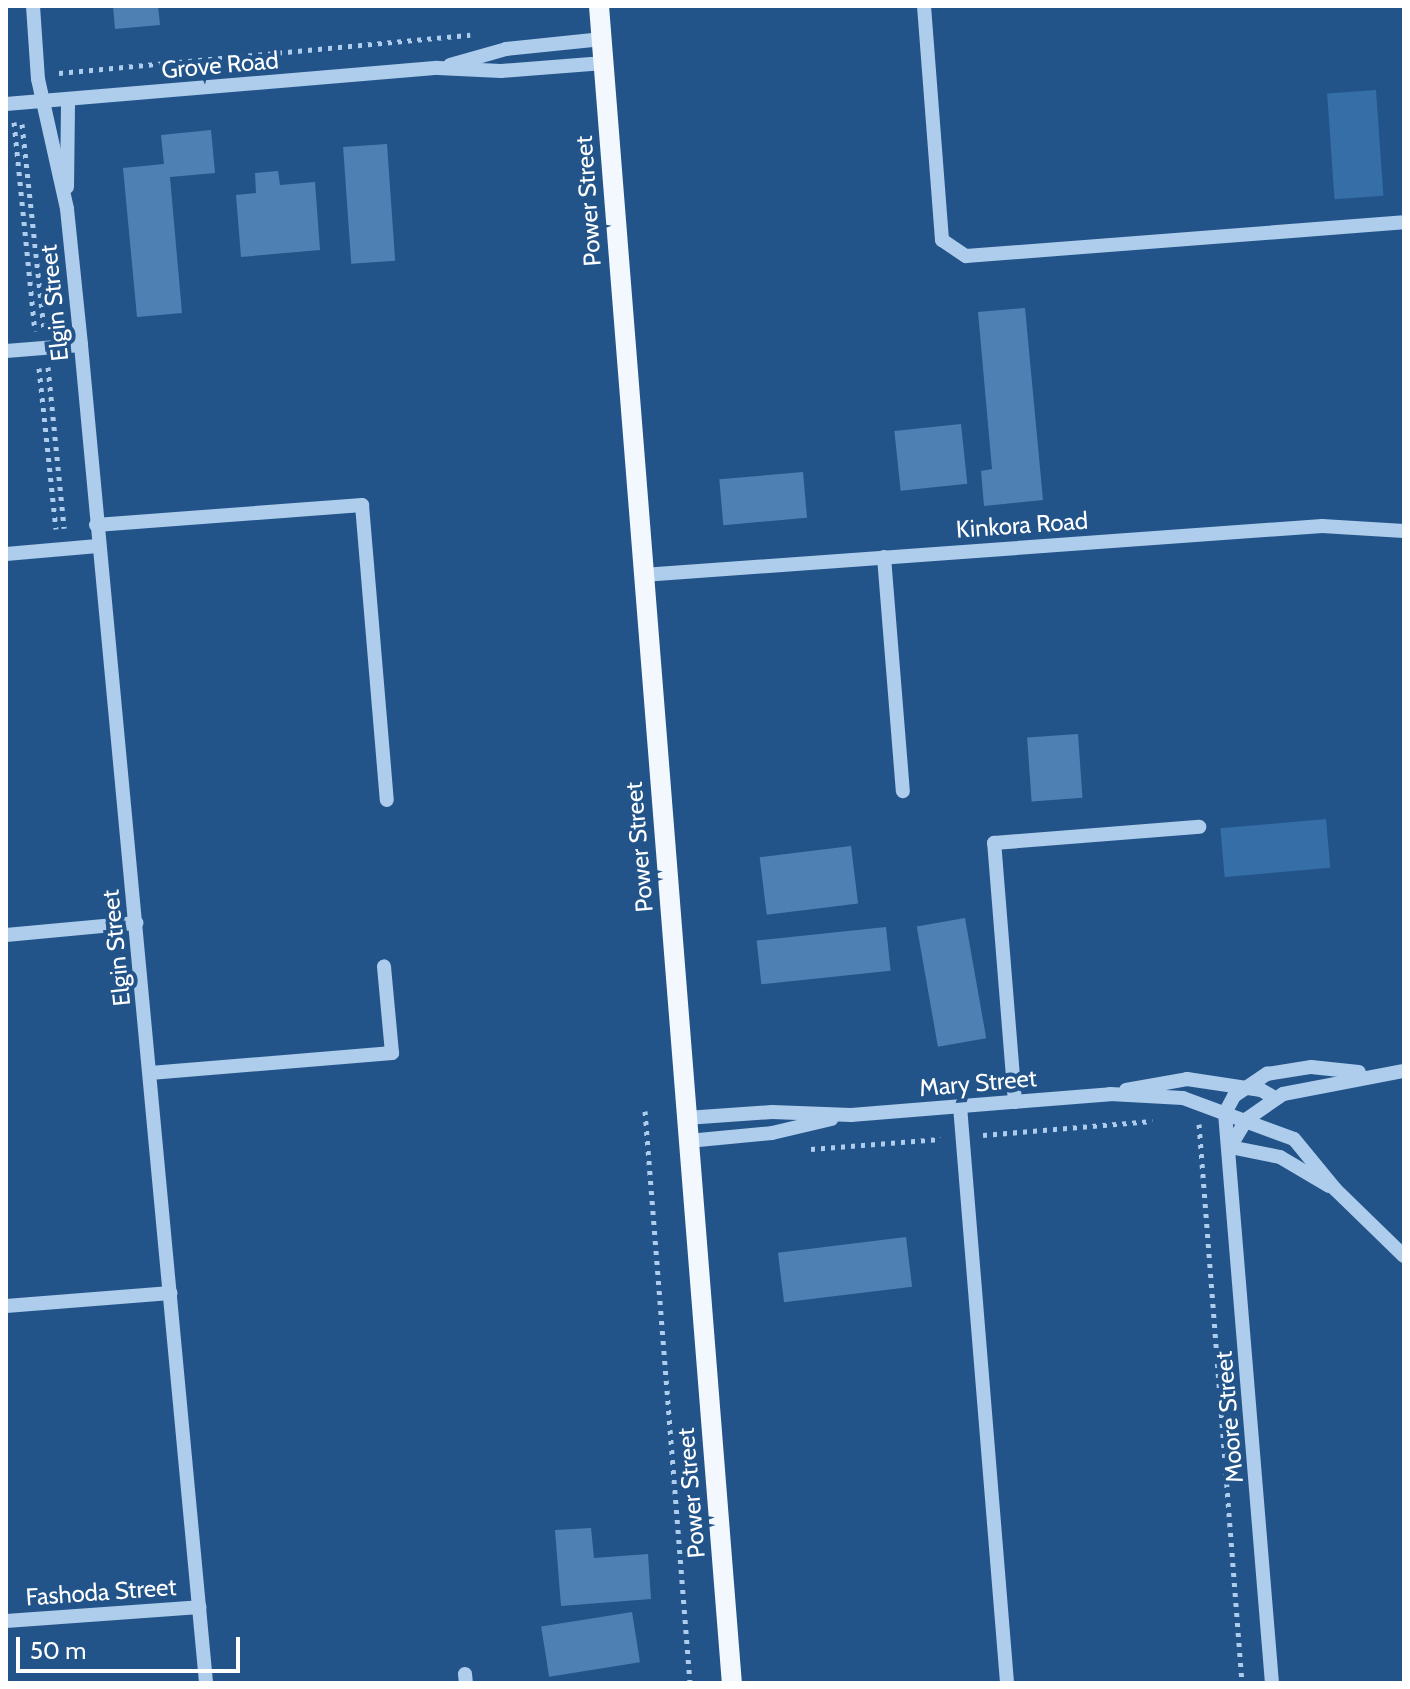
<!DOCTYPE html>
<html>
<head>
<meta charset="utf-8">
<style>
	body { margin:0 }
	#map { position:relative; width:1410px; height:1689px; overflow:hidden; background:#22548a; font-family:Cabin,sans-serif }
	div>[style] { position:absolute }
	.green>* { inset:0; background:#366ea7; transform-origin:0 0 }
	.building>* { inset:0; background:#4f80b3; transform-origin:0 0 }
	.path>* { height:5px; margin-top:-2.5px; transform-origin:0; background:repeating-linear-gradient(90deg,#aecceb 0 4px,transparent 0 10px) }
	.minor>* { height:14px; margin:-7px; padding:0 7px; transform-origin:7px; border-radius:7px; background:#aecceb }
	.major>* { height:20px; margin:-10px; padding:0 10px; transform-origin:10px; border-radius:10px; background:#f2f8fe }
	span { translate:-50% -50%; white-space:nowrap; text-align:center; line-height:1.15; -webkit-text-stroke:8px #22548a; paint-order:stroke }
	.street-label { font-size:24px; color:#fff }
	.frame { position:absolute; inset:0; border:8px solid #fff; pointer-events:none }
	.scale { position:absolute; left:16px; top:1637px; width:224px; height:36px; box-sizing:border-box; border:4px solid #fff; border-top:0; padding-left:10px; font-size:24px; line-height:28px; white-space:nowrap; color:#fff; -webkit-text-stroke:6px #22548a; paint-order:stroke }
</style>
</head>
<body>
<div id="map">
	<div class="green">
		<i style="left:1376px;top:90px;width:106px;height:49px;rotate:86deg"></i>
		<i style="left:1326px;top:819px;width:49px;height:106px;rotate:85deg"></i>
	</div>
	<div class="building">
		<i style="clip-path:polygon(113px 6px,158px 6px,160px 25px,115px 29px)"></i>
		<i style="clip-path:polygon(211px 130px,215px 173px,170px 177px,182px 313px,137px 317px,123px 168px,164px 164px,161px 135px)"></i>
		<i style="left:387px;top:144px;width:117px;height:44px;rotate:86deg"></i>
		<i style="clip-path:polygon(278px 171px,280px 185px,315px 182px,320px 250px,241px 257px,236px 195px,256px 193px,255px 173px)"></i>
		<i style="clip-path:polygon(1025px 308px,1043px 500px,984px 506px,981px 471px,992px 469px,978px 312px)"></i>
		<i style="left:961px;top:424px;width:60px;height:67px;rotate:84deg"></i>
		<i style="left:803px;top:472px;width:46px;height:84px;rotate:85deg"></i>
		<i style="left:1078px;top:734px;width:64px;height:51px;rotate:86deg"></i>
		<i style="left:851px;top:846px;width:58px;height:92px;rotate:83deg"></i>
		<i style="left:965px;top:918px;width:122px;height:49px;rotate:80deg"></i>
		<i style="left:886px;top:927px;width:44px;height:130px;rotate:84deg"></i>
		<i style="left:906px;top:1237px;width:50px;height:129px;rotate:83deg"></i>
		<i style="clip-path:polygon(591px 1528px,594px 1558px,648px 1554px,651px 1599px,561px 1606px,555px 1530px)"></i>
		<i style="left:632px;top:1612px;width:51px;height:92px;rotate:81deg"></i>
	</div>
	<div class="path">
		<i style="left:59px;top:73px;width:413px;rotate:-5.3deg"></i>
		<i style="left:14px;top:122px;width:210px;rotate:84.3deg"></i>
		<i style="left:22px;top:124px;width:206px;rotate:83.9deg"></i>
		<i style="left:48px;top:367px;width:162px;rotate:84.3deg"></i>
		<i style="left:39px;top:368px;width:162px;rotate:84deg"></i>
		<i style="left:645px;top:1111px;width:574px;rotate:85.5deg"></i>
		<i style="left:1199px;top:1124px;width:561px;rotate:85.6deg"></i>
		<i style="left:983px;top:1135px;width:170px;rotate:-4.7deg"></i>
		<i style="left:811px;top:1149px;width:130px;rotate:-4.4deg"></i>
	</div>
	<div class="minor">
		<i style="left:33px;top:6px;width:73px;rotate:86.1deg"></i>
		<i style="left:38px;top:79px;width:133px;rotate:77.4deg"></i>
		<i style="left:67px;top:209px;width:137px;rotate:84.1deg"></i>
		<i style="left:81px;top:345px;width:1344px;rotate:84.66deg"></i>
		<i style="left:924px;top:6px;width:235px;rotate:85.6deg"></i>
		<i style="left:942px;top:240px;width:29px;rotate:34deg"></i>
		<i style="left:966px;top:256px;width:439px;rotate:-4.4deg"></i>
		<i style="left:450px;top:65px;width:58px;rotate:-15.9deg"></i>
		<i style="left:506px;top:49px;width:97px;rotate:-5.9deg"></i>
		<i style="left:6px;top:104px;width:433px;rotate:-4.8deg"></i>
		<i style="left:438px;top:68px;width:63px;rotate:2.7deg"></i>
		<i style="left:501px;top:71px;width:103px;rotate:-4.4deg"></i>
		<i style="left:67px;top:187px;width:88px;rotate:-89.3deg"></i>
		<i style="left:6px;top:351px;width:75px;rotate:-4.6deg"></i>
		<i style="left:96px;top:525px;width:267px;rotate:-4.3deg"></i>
		<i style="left:362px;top:505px;width:296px;rotate:85.2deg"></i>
		<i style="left:6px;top:554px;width:92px;rotate:-5deg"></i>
		<i style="left:884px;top:557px;width:235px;rotate:85.4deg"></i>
		<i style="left:643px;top:575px;width:681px;rotate:-4.13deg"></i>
		<i style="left:1322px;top:526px;width:82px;rotate:3.5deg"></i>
		<i style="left:6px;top:935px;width:131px;rotate:-5.3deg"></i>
		<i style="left:150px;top:1073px;width:243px;rotate:-4.7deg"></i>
		<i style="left:392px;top:1053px;width:87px;rotate:-95.3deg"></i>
		<i style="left:1126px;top:1090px;width:62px;rotate:-10.2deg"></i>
		<i style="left:1187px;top:1079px;width:75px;rotate:8.5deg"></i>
		<i style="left:1261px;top:1090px;width:16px;rotate:30deg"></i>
		<i style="left:1015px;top:1102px;width:260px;rotate:-94.6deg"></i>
		<i style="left:994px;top:843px;width:206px;rotate:-4.5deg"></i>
		<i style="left:960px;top:1106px;width:579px;rotate:85.34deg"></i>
		<i style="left:1225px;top:1113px;width:572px;rotate:85.29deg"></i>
		<i style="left:1225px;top:1113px;width:19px;rotate:-62deg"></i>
		<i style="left:1234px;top:1096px;width:40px;rotate:-34deg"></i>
		<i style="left:1267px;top:1074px;width:45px;rotate:-9deg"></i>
		<i style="left:1311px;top:1067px;width:48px;rotate:5.9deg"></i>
		<i style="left:686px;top:1118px;width:86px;rotate:-4deg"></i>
		<i style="left:772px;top:1112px;width:79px;rotate:2.2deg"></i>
		<i style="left:851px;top:1115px;width:260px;rotate:-4.6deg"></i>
		<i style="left:1110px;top:1094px;width:73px;rotate:3.1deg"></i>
		<i style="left:1183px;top:1098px;width:118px;rotate:20.3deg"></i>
		<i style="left:1294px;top:1139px;width:65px;rotate:50.6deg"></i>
		<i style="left:1335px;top:1189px;width:96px;rotate:44.2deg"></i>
		<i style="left:688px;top:1141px;width:84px;rotate:-5.4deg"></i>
		<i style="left:772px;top:1133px;width:61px;rotate:-13.3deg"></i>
		<i style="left:1230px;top:1147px;width:33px;rotate:-59deg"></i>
		<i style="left:1247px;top:1119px;width:44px;rotate:-34.8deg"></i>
		<i style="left:1283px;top:1094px;width:123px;rotate:-10.8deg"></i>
		<i style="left:1230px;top:1147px;width:51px;rotate:11.3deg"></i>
		<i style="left:1280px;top:1157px;width:57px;rotate:30.6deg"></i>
		<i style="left:6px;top:1306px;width:165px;rotate:-4.5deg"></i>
		<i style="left:6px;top:1621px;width:194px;rotate:-4.1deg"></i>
		<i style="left:465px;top:1674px;width:9px;rotate:84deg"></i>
	</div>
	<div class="major">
		<i style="left:599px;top:6px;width:1682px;rotate:85.47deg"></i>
	</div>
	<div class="street-label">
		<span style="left:220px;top:65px;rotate:-5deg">Grove Road</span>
		<span style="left:588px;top:201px;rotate:-94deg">Power Street</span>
		<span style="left:54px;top:303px;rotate:-96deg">Elgin Street</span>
		<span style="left:1022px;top:525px;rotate:-4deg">Kinkora Road</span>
		<span style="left:639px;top:847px;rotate:-95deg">Power Street</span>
		<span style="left:116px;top:948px;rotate:-96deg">Elgin Street</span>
		<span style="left:978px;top:1083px;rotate:-5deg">Mary Street</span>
		<span style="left:1229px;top:1417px;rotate:-95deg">Moore Street</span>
		<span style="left:691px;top:1493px;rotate:-95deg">Power Street</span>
		<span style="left:101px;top:1592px;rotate:-4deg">Fashoda Street</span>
	</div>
	<div class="frame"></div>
	<div class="scale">50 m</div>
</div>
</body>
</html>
